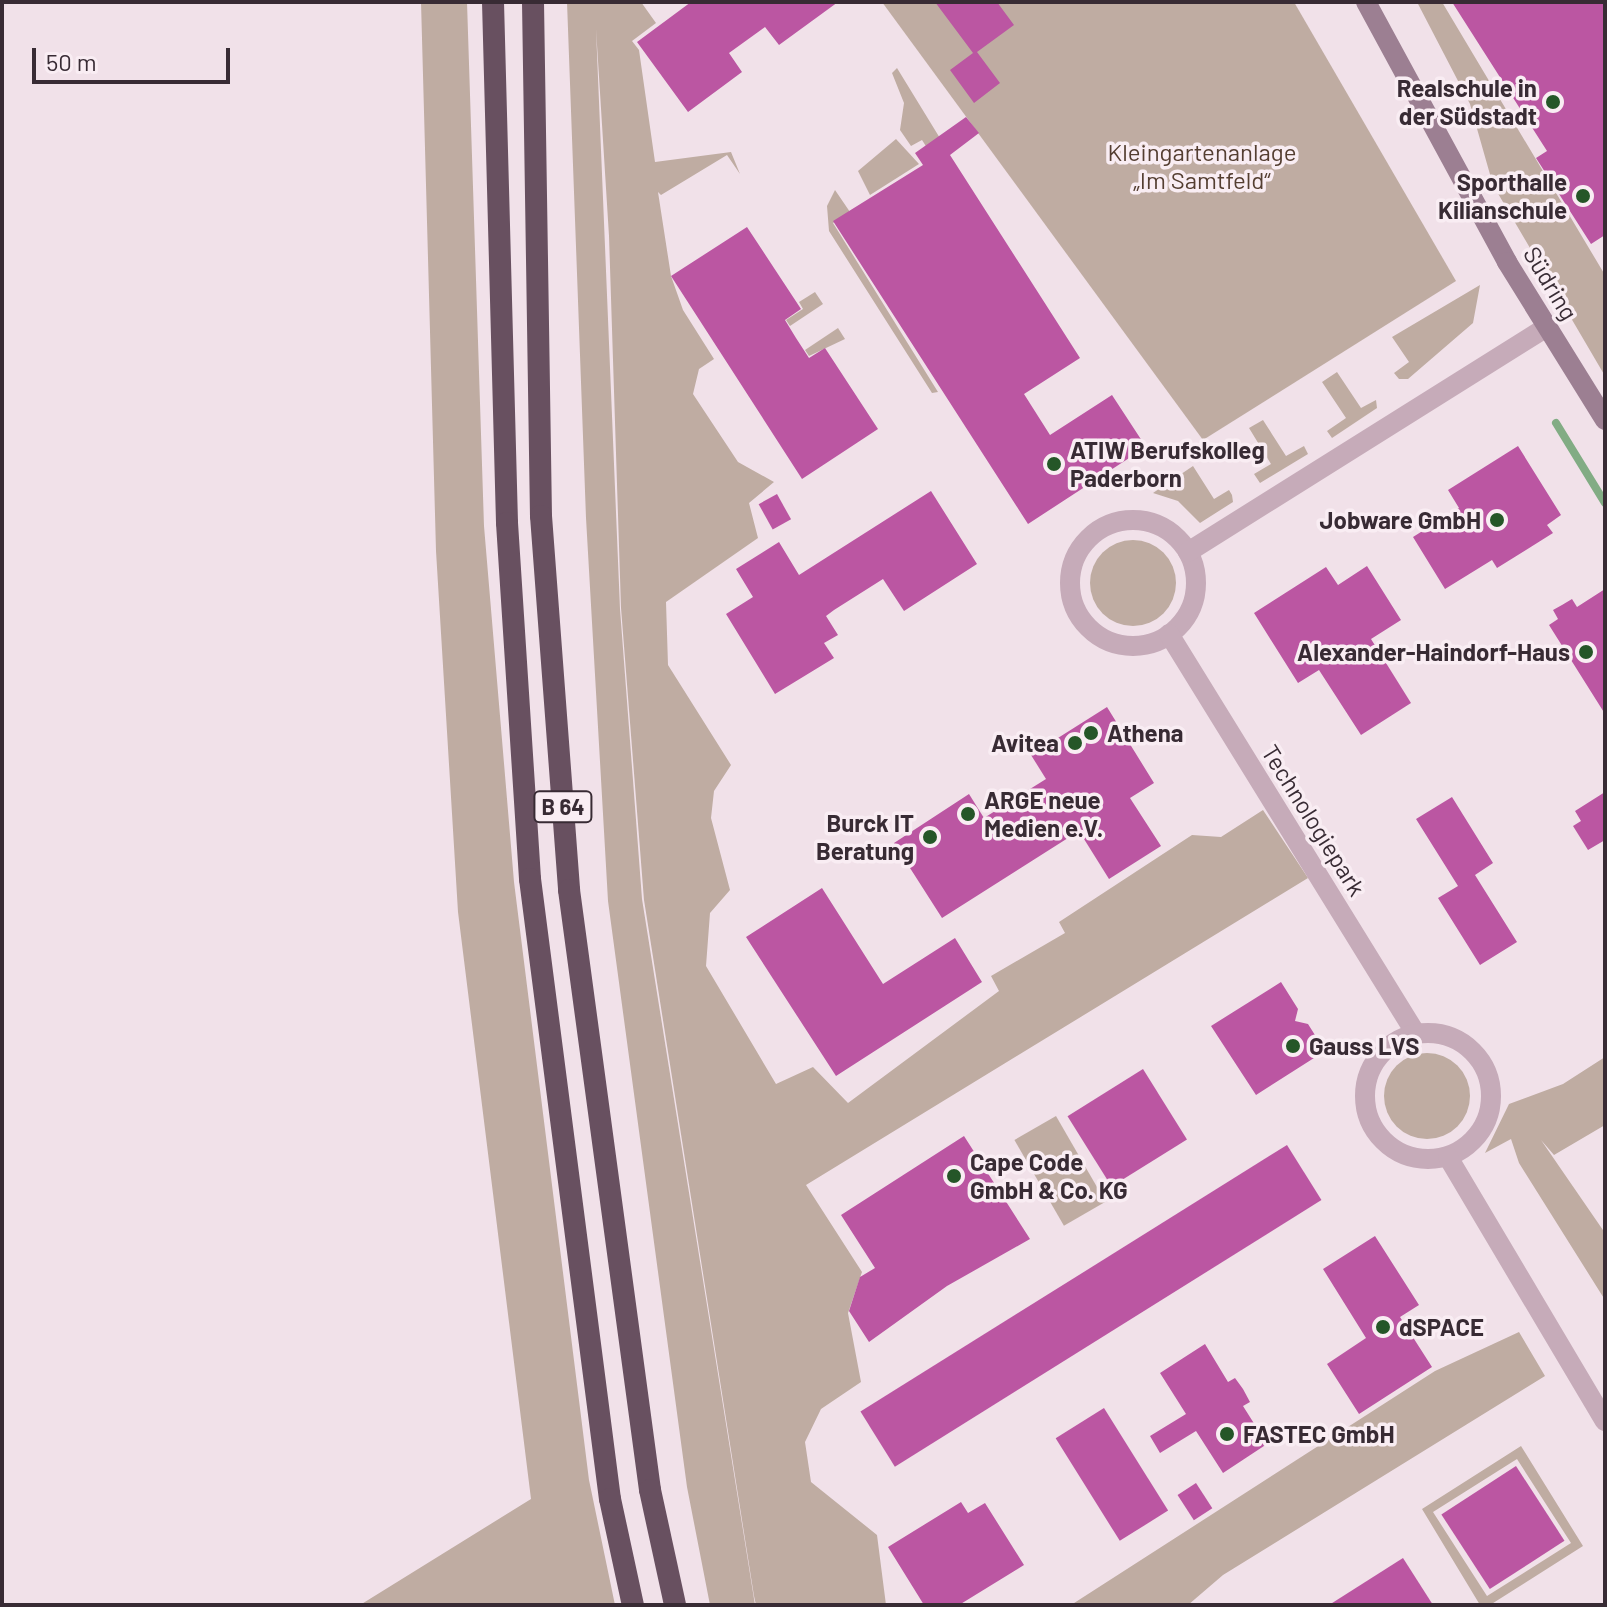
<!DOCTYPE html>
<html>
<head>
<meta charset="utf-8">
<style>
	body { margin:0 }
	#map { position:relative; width:1607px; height:1607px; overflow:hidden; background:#f1e1e9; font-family:Barlow,sans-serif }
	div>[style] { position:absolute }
	.green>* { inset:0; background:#bfaca2; transform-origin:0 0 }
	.round { border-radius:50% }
	.stream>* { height:8px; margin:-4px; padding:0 4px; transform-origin:4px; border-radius:4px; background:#82ac84 }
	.building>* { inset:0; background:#bb56a2; transform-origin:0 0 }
	.minor>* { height:20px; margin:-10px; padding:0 10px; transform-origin:10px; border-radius:10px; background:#c6abb9 }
	.minor>.ring { margin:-10px; padding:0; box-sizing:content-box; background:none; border:20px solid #c6abb9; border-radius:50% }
	.secondary>* { height:20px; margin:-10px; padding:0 10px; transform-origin:10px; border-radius:10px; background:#9c7f92 }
	.trunk>* { height:22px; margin:-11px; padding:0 11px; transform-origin:11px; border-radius:11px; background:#685060 }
	.dots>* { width:22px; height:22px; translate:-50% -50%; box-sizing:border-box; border:4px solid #f9edf3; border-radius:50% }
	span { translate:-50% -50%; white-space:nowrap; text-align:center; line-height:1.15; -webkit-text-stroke:7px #f9edf3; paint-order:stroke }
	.shield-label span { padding:2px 6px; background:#f9edf3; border:2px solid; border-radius:6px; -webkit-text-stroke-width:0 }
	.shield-label { font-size:22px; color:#382b34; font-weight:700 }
	.poi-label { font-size:24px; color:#382b34; font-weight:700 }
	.right { translate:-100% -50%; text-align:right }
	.left { translate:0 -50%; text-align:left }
	.park-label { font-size:24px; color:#543e31 }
	.street-label { font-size:24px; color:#382b34 }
	.frame { position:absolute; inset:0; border:4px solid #382b34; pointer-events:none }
	.scale { position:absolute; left:32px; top:48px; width:198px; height:36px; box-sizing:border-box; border:4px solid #382b34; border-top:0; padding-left:10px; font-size:24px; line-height:28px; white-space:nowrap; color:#382b34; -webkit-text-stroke:6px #f9edf3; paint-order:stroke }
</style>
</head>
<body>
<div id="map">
	<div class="green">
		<i style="clip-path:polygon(421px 2px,467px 2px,484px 526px,514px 882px,589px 1480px,615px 1605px,360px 1605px,531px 1499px,458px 912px,436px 551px)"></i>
		<i style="clip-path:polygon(567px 2px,641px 2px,656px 23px,632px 41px,639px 50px,655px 162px,731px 152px,740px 174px,727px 155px,661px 195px,658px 192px,671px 276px,683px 310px,714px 359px,699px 369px,693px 394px,738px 462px,774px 482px,749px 503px,758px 538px,666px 602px,668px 665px,731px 765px,714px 791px,711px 818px,730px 890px,710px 913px,706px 966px,776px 1084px,813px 1067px,848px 1103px,999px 991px,991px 976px,1065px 933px,1059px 922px,1192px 835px,1221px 837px,1263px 810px,1308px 878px,806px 1185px,862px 1272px,848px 1313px,861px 1382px,821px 1409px,805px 1442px,811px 1482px,877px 1535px,886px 1605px,756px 1605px,754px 1596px,644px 900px,621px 608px,609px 236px,596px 29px,620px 609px,642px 899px,755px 1605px,710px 1605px,687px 1487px,608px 901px,586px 518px)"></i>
		<i style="clip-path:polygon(882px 2px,1294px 2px,1456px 281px,1203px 440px)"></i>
		<i style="clip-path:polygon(1417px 2px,1442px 2px,1605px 275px,1605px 376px,1493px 185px,1470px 104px)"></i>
		<i style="clip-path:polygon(897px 68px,946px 148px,933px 157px,922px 140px,911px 146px,900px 130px,904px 103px,892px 73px)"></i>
		<i style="clip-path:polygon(896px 139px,919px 164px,870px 195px,858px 171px)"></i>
		<i style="clip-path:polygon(835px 190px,850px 212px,833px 223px,938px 392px,932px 393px,829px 231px,827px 206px)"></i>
		<i style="clip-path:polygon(1480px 285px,1473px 323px,1408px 379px,1399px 379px,1394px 373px,1409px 362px,1392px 337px)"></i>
		<i style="clip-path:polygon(815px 292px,823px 304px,790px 326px,786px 320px,803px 309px,799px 302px)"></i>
		<i style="clip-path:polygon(838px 328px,845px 339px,809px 356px,805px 350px)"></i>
		<i style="clip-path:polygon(1337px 372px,1361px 408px,1376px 400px,1377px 408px,1332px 438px,1327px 431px,1346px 418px,1322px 382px)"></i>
		<i style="clip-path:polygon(1263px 420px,1286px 456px,1304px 446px,1308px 454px,1260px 483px,1254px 474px,1271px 464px,1249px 428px)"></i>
		<i style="clip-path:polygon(1193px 466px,1214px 499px,1229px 490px,1232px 495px,1233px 502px,1200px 523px,1178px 501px,1153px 493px)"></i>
		<i class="round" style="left:1090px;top:540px;width:86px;height:86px"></i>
		<i class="round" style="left:1384px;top:1053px;width:86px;height:86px"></i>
		<i style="clip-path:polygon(1605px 1057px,1605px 1125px,1554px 1155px,1541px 1140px,1605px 1233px,1605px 1300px,1519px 1163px,1511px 1139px,1485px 1153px,1509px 1104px,1563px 1084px)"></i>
		<i style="left:1056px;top:1116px;width:99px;height:48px;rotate:60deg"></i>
		<i style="clip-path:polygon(1519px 1332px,1545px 1376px,1223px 1575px,1188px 1605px,1071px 1605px,1435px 1371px)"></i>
		<i style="clip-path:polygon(evenodd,1521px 1446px,1583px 1546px,1490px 1605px,1480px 1605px,1422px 1509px,1521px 1446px,1517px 1459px,1571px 1543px,1487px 1596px,1433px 1512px,1517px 1459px)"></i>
	</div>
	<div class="stream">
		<i style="left:1556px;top:423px;width:94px;rotate:58.5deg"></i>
	</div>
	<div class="building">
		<i style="clip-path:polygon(691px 2px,838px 2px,779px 45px,765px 27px,729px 53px,742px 72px,688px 112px,637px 42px)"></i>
		<i style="clip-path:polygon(935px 2px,997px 2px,1014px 25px,977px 52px,1000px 83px,974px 103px,950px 70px,973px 53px)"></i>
		<i style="clip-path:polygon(1452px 2px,1605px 2px,1605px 235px,1591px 244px,1536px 158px,1547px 151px)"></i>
		<i style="clip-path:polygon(966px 117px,979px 133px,950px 155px,1080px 358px,1024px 394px,1050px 435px,1112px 395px,1146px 447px,1028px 524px,833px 221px,923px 165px,915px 153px)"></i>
		<i style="clip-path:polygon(747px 227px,801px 309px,785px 320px,796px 338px,809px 358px,825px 348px,878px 429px,802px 479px,671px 276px)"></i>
		<i style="clip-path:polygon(1518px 446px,1561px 515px,1547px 525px,1553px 533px,1497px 568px,1492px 560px,1445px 589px,1413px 537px,1459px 508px,1448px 490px)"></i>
		<i style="clip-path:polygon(931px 491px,977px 564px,904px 611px,883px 579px,834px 610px,826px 616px,838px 635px,824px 643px,834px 658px,775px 694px,726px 614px,753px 597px,736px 569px,779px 542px,799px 575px)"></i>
		<i style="left:777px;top:494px;width:29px;height:21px;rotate:61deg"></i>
		<i style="clip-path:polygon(1367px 566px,1401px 620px,1371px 639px,1411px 703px,1361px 735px,1319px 670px,1298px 683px,1254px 613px,1326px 567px,1338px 585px)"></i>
		<i style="clip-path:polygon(1605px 589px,1605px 714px,1549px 625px,1558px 619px,1553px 610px,1562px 605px,1572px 599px,1577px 607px)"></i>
		<i style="clip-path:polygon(1107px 707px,1154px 783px,1130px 798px,1161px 846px,1109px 879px,1079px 831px,942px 918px,894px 843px,969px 794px,984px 818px,1046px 779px,1031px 755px)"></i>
		<i style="clip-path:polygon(1605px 792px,1605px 840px,1588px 850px,1573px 826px,1581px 821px,1575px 811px)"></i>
		<i style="clip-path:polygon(1452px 797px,1493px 863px,1475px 875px,1517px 942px,1480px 965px,1438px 898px,1458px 886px,1416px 819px)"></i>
		<i style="clip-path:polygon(822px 888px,883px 984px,955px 938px,982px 982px,836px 1076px,746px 937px)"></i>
		<i style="clip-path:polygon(1281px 982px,1298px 1009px,1295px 1021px,1308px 1024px,1325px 1051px,1256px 1095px,1211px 1026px)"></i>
		<i style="left:1143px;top:1069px;width:83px;height:89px;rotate:58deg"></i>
		<i style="clip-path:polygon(964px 1136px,1030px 1239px,947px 1286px,869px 1342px,849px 1311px,860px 1277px,875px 1268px,841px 1215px)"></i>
		<i style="left:1287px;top:1145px;width:65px;height:503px;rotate:58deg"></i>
		<i style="clip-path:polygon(1375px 1236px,1419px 1305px,1400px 1317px,1432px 1367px,1359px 1414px,1327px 1364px,1366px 1338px,1323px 1269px)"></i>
		<i style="clip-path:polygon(1205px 1344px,1228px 1382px,1235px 1378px,1243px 1389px,1250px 1402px,1243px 1406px,1267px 1444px,1223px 1473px,1196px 1431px,1160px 1453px,1150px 1436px,1186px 1414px,1160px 1373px)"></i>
		<i style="left:1104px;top:1408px;width:121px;height:57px;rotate:58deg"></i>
		<i style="left:1516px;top:1466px;width:89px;height:89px;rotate:57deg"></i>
		<i style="left:1196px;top:1483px;width:30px;height:22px;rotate:57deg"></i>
		<i style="clip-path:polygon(961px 1502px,968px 1513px,985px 1503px,1024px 1565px,959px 1605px,924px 1605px,888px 1547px)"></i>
		<i style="clip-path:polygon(1403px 1558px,1433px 1605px,1329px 1605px)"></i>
	</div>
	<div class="minor">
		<i class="ring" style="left:1070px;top:520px;width:106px;height:106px"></i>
		<i style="left:1188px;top:552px;width:424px;rotate:-32.1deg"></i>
		<i style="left:1169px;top:634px;width:469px;rotate:58.3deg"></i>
		<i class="ring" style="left:1365px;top:1033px;width:106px;height:106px"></i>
		<i style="left:1448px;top:1157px;width:307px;rotate:59.3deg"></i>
	</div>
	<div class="secondary">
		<i style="left:1366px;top:2px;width:296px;rotate:61.5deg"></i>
		<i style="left:1507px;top:262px;width:186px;rotate:58.2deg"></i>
	</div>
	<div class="trunk">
		<i style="left:493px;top:2px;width:521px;rotate:88.46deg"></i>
		<i style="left:507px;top:523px;width:357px;rotate:86.3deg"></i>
		<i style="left:530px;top:879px;width:625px;rotate:82.65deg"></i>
		<i style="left:610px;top:1499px;width:108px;rotate:77.8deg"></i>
		<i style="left:533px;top:2px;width:514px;rotate:89.11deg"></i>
		<i style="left:541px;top:516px;width:375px;rotate:85.7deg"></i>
		<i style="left:569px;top:890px;width:605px;rotate:82.31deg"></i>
		<i style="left:650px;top:1490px;width:118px;rotate:77.7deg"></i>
	</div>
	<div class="dots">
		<i style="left:1553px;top:102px;background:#255628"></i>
		<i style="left:1583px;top:196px;background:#255628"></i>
		<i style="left:1054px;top:464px;background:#255628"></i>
		<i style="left:1497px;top:520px;background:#255628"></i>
		<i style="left:1586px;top:652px;background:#255628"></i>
		<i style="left:1091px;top:733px;background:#255628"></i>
		<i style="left:1075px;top:743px;background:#255628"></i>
		<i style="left:968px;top:814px;background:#255628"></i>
		<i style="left:930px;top:837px;background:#255628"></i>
		<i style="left:1293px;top:1046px;background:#255628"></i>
		<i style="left:954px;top:1176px;background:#255628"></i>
		<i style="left:1383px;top:1327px;background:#255628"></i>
		<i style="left:1227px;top:1434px;background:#255628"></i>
	</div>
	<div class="shield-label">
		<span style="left:563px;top:807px">B 64</span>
	</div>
	<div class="poi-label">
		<span class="right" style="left:1537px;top:102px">Realschule in<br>der Südstadt</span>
		<span class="right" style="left:1567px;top:196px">Sporthalle<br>Kilianschule</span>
		<span class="left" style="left:1070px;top:464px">ATIW Berufskolleg<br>Paderborn</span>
		<span class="right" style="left:1481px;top:520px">Jobware GmbH</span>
		<span class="right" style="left:1570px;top:652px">Alexander-Haindorf-Haus</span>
		<span class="left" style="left:1107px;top:733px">Athena</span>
		<span class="right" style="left:1059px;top:743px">Avitea</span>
		<span class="left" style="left:984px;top:814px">ARGE neue<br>Medien e.V.</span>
		<span class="right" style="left:914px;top:837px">Burck IT<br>Beratung</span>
		<span class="left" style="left:1309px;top:1046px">Gauss LVS</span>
		<span class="left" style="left:970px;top:1176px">Cape Code<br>GmbH &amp; Co. KG</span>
		<span class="left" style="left:1399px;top:1327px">dSPACE</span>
		<span class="left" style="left:1243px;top:1434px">FASTEC GmbH</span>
	</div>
	<div class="park-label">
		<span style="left:1202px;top:166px">Kleingartenanlage<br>„Im Samtfeld“</span>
	</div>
	<div class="street-label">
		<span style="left:1551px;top:283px;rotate:59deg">Südring</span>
		<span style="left:1314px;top:820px;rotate:58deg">Technologiepark</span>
	</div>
	<div class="frame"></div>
	<div class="scale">50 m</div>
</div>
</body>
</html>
